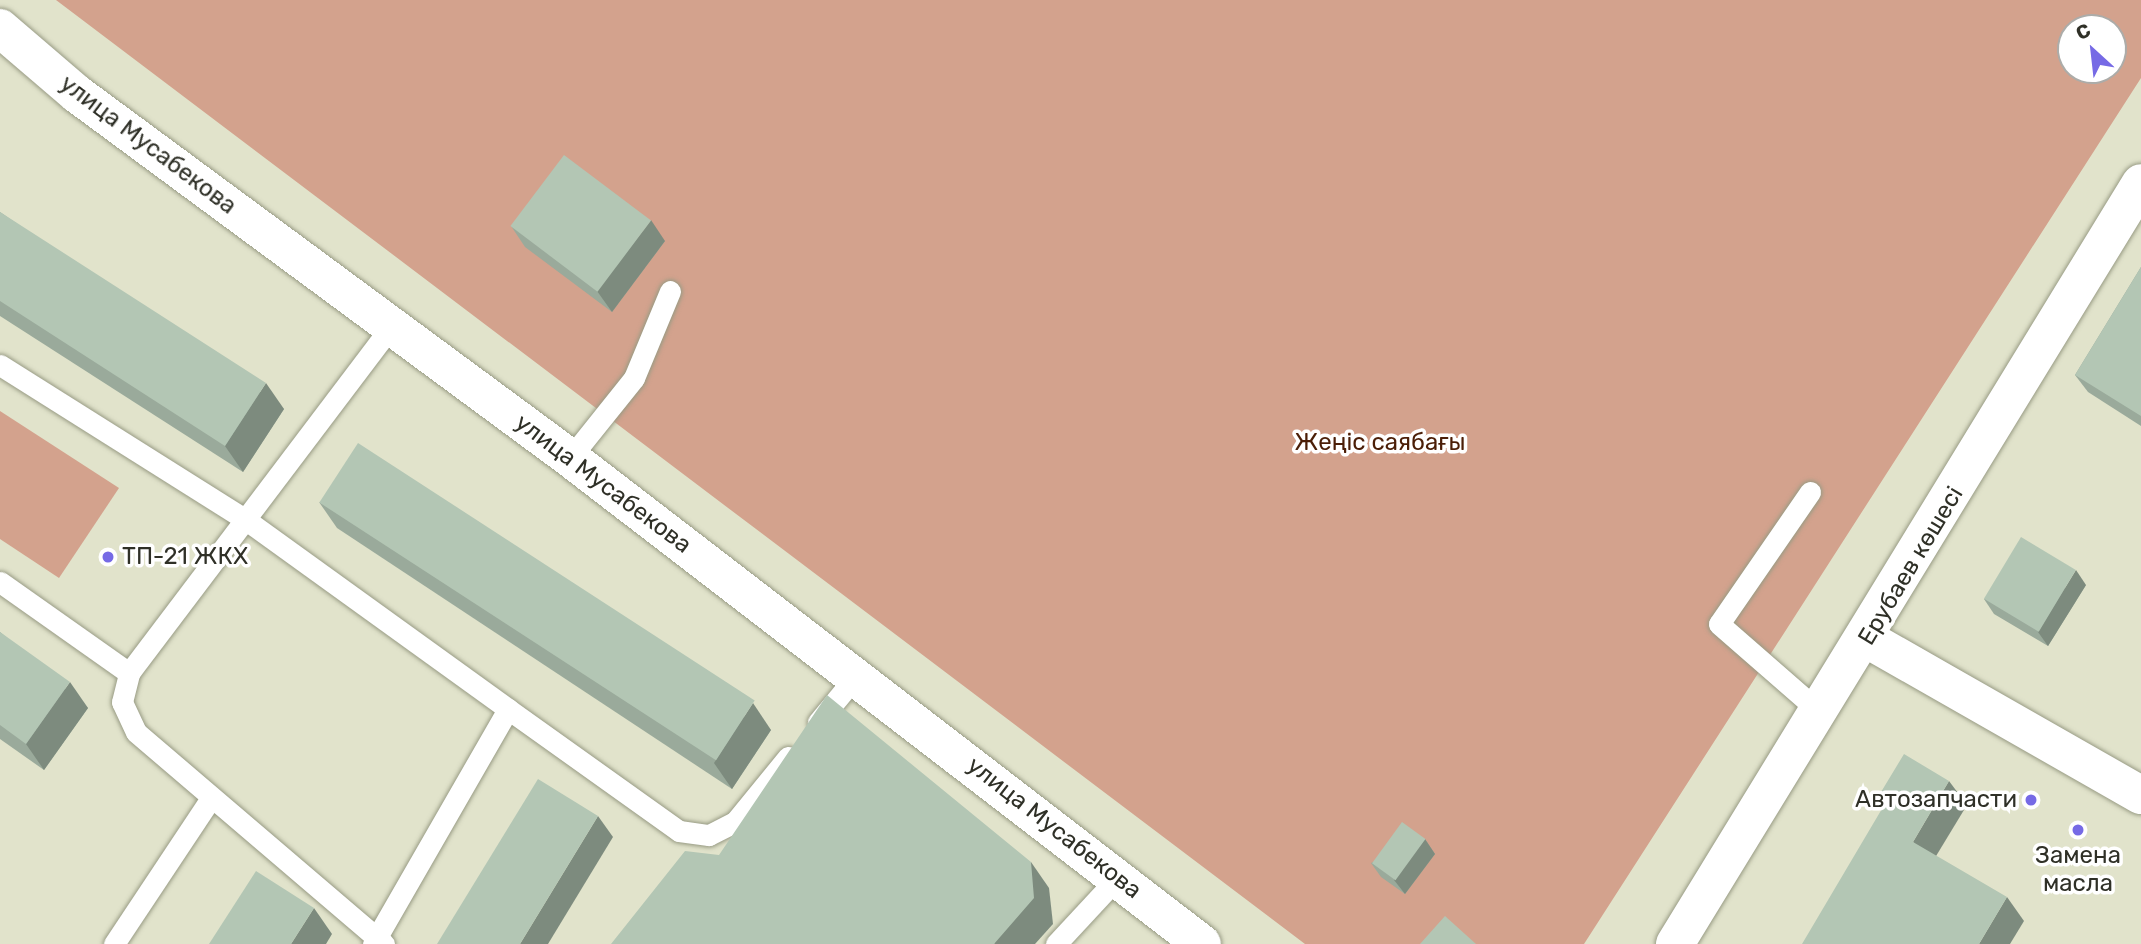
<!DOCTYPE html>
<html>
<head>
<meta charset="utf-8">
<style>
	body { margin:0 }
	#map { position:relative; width:2141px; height:944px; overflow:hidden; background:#e1e3cb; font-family:Rubik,sans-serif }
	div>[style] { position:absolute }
	.green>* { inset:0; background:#d3a28d }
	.roads { filter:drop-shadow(0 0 2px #989b84) drop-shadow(0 0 2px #989b84) }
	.lane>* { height:21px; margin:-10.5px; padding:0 10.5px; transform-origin:10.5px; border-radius:10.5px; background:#fff }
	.street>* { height:38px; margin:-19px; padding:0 19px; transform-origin:19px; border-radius:19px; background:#fff }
	.secondary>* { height:38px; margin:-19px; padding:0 19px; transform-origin:19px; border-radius:19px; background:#fff }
	.wall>* { inset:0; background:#9aaa9b }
	.shaded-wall>* { inset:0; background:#7d8b7e }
	.building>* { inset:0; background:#b3c6b4; transform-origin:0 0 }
	.dots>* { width:19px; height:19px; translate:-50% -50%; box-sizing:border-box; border:4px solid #fff; border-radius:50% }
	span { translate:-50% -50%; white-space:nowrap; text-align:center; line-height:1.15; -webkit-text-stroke:7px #fff; paint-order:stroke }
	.street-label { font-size:24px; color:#2f3027 }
	.park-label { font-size:24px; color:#4b1e07 }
	.poi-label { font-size:24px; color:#2f3027 }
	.left { translate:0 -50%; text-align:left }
	.right { translate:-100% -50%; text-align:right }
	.north { position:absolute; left:2057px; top:14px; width:70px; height:70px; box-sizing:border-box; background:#fff; border:2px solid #acaca9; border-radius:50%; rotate:333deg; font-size:19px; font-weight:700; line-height:28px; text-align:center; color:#2f3027 }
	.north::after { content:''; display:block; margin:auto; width:24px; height:32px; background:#766ae5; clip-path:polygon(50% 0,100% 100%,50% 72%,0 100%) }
</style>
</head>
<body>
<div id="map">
	<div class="green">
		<i style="clip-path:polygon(evenodd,56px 0,2141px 0,2141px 78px,1584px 944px,1305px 944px,56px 0,2071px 28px,2113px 28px,2113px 70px,2071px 70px,2071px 28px)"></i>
		<i style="clip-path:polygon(0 411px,119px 488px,59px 578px,0 539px)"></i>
	</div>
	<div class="roads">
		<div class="lane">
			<i style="left:0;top:365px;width:291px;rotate:32.2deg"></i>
			<i style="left:246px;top:520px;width:323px;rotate:35.8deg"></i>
			<i style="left:570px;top:458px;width:102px;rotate:-51.3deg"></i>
			<i style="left:634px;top:378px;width:94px;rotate:-67.5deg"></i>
			<i style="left:1810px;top:492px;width:160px;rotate:124.6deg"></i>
			<i style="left:1719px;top:624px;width:135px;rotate:41.1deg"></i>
			<i style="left:0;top:582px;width:158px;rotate:35.2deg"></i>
			<i style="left:818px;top:722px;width:60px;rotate:-50.4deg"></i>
			<i style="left:114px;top:944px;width:175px;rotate:-56.4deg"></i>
			<i style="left:373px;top:944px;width:271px;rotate:-60.1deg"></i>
			<i style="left:508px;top:709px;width:210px;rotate:35.5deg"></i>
			<i style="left:679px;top:831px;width:30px;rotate:8deg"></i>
			<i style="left:709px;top:835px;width:29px;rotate:-27deg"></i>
			<i style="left:735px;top:822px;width:84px;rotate:-50.8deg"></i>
			<i style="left:384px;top:944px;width:326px;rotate:-139.5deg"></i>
			<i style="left:136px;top:732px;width:33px;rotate:-115deg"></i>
			<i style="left:122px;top:702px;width:30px;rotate:-76deg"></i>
			<i style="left:129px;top:673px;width:434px;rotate:-52.9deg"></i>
			<i style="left:1056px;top:944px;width:91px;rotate:-47.2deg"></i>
		</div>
		<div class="street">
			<i style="left:0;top:28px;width:101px;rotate:40.6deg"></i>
			<i style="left:77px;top:94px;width:613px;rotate:36.44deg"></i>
			<i style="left:570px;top:458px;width:797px;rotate:37.56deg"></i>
			<i style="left:1867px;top:639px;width:315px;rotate:29.7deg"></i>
		</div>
		<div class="secondary">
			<i style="left:1675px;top:944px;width:892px;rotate:-58.52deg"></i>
		</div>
	</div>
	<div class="wall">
		<i style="clip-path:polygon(0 212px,284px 409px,243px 472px,0 316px)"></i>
		<i style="clip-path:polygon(511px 226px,665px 241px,612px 312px,525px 247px)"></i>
		<i style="clip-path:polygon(2141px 267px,2141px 426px,2088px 392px,2075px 375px)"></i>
		<i style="clip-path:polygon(319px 502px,771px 730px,732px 789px,337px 528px)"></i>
		<i style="clip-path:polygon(2086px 585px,2048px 646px,1994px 614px,1984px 599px)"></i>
		<i style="clip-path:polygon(0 632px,88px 708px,44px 770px,0 739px)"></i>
		<i style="clip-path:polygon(1425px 839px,1435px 854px,1405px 894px,1381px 877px,1371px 863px)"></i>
	</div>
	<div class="shaded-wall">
		<i style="clip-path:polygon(651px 220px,665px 241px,612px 312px,597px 291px)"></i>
		<i style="clip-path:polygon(266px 383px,284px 409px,243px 472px,225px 446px)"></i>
		<i style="clip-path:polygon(2076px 570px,2086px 585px,2048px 646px,2038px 632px)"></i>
		<i style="clip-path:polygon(70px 682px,88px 708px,44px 770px,26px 744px)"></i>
		<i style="clip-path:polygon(753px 703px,771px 730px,732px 789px,714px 763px)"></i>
		<i style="clip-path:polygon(1949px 781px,1967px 805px,1930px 866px,1913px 842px)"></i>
		<i style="clip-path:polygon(598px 816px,613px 837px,548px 944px,520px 944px)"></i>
		<i style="clip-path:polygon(1425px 839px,1435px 854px,1405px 894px,1394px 880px)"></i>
		<i style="clip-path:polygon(1031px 862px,1049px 888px,1053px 924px,1035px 944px,994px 944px)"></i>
		<i style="clip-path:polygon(2007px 897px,2024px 921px,2010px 944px,1979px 944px)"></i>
		<i style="clip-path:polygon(314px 908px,332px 934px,326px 944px,291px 944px)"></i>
	</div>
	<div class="building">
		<i style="left:564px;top:155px;width:109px;height:89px;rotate:37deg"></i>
		<i style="clip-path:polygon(0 212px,266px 383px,225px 446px,0 301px)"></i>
		<i style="clip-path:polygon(2141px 267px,2141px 416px,2075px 375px)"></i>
		<i style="left:358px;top:443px;width:473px;height:71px;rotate:33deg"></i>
		<i style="left:2021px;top:537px;width:64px;height:72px;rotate:31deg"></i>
		<i style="clip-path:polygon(0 632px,70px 682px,26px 744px,0 725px)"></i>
		<i style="clip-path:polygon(827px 695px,1031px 862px,1034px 898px,994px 944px,611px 944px,685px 851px,719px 855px)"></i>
		<i style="clip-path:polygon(1904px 754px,1949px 781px,1913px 842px,2007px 897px,1979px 944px,1802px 944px,1886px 802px,1878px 797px)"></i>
		<i style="clip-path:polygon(538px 779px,598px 816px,520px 944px,437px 944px)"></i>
		<i style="left:1402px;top:822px;width:29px;height:51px;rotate:36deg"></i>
		<i style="clip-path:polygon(256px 871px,314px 908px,291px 944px,209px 944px)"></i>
		<i style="clip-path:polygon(1445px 916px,1476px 944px,1420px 944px)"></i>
	</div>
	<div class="dots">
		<i style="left:108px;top:557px;background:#766ae5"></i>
		<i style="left:2031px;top:800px;background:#766ae5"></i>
		<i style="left:2078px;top:830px;background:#766ae5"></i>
	</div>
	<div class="street-label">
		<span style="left:148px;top:145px;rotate:37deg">улица Мусабекова</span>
		<span style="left:603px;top:484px;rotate:37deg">улица Мусабекова</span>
		<span style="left:1911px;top:566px;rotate:-59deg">Ерубаев көшесі</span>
		<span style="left:1054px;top:828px;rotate:38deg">улица Мусабекова</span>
	</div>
	<div class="park-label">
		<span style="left:1380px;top:443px">Жеңіс саябағы</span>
	</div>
	<div class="poi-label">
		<span class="left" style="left:122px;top:557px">ТП-21 ЖКХ</span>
		<span class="right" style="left:2017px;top:800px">Автозапчасти</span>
		<span style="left:2078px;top:870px">Замена<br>масла</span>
	</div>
	<div class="north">С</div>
</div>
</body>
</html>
